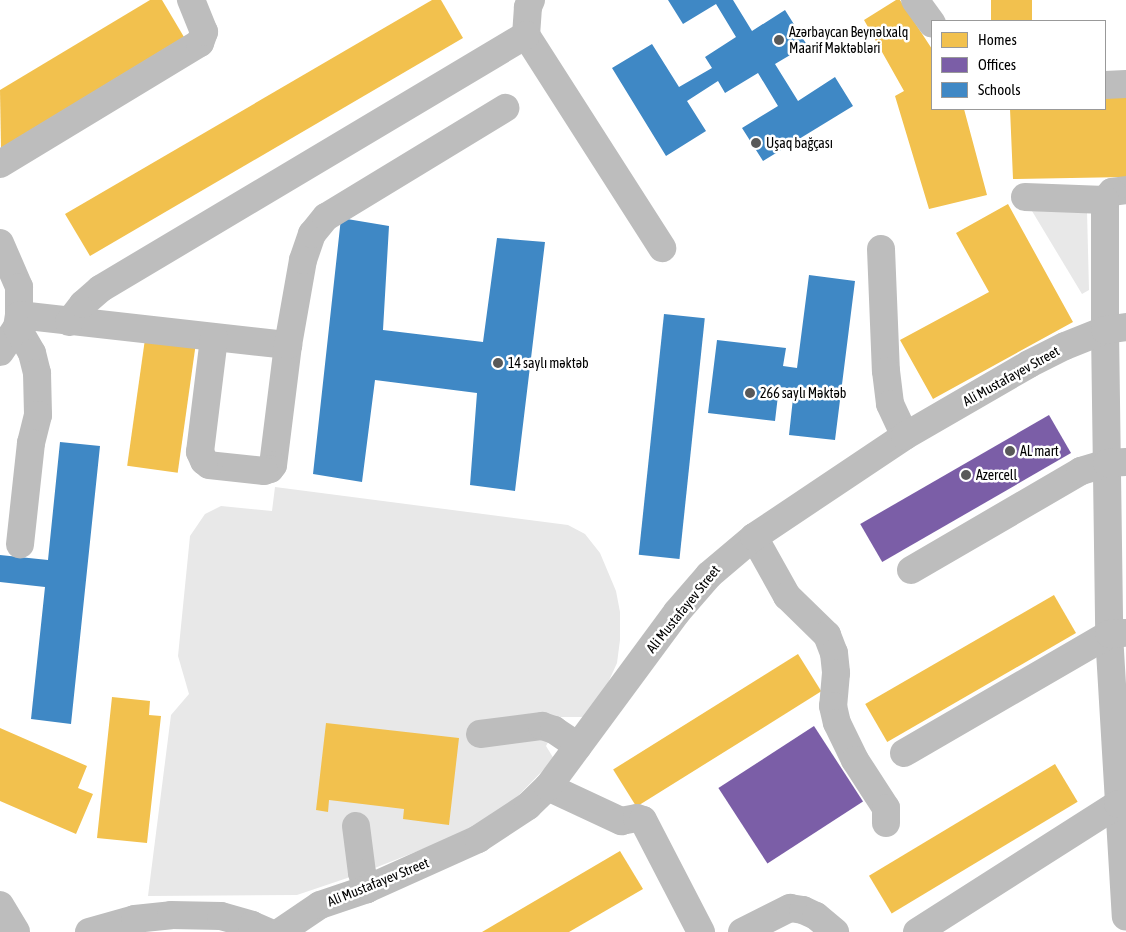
<!DOCTYPE html>
<html>
<head>
<meta charset="utf-8">
<style>
	body { margin:0 }
	#map { position:relative; width:1126px; height:932px; overflow:hidden; background:#fff; font-family:"Asap Condensed",sans-serif }
	div>[style] { position:absolute }
	.green>* { inset:0; background:#e8e8e8 }
	.homes>* { inset:0; background:#f2c14e; transform-origin:0 0 }
	.offices>* { inset:0; background:#7b5ea7; transform-origin:0 0 }
	.schools>* { inset:0; background:#3f88c5; transform-origin:0 0 }
	.minor>* { height:28px; margin:-14px; padding:0 14px; transform-origin:14px; border-radius:14px; background:#bdbdbd }
	.dots>* { width:14px; height:14px; translate:-50% -50%; box-sizing:border-box; border:2px solid #fff; border-radius:50% }
	span { translate:-50% -50%; white-space:nowrap; text-align:center; line-height:1.15; -webkit-text-stroke:5px #fff; paint-order:stroke }
	.poi-label { font-size:14px; color:#000 }
	.left { translate:0 -50%; text-align:left }
	.street-label { font-size:14px; color:#000 }
	.legend { position:absolute; left:931px; top:20px; width:175px; height:90px; box-sizing:border-box; background:#fff; border:1px solid #999; margin:0; padding:6px 9px; list-style:none; font-size:15px; color:#000 }
	.legend li { display:flex; align-items:center; gap:10px; height:25px }
	.legend b { width:25px; border:1px solid #999 }
</style>
</head>
<body>
<div id="map">
	<div class="green">
		<i style="clip-path:polygon(1032px 211px,1087px 211px,1089px 290px,1082px 294px)"></i>
		<i style="clip-path:polygon(275px 487px,568px 525px,585px 534px,600px 553px,616px 591px,620px 612px,620px 640px,617px 663px,607px 685px,585px 717px,561px 717px,546px 746px,554px 759px,505px 809px,456px 836px,362px 873px,297px 895px,148px 896px,171px 715px,189px 694px,178px 656px,190px 536px,205px 514px,221px 506px,272px 511px)"></i>
	</div>
	<div class="homes">
		<i style="clip-path:polygon(150px 0,162px 0,184px 37px,1px 148px,0 90px)"></i>
		<i style="clip-path:polygon(432px 0,441px 0,463px 38px,90px 256px,65px 214px)"></i>
		<i style="clip-path:polygon(896px 0,900px 0,932px 49px,932px 109px,964px 109px,987px 195px,929px 209px,895px 96px,904px 91px,864px 20px)"></i>
		<i style="left:991px;top:0;width:41px;height:21px"></i>
		<i style="clip-path:polygon(1105px 93px,1126px 93px,1126px 177px,1013px 179px,1010px 109px,1105px 109px)"></i>
		<i style="clip-path:polygon(1008px 204px,1073px 322px,933px 399px,900px 340px,989px 292px,956px 233px)"></i>
		<i style="left:145px;top:339px;width:51px;height:128px;rotate:8deg"></i>
		<i style="left:1054px;top:595px;width:44px;height:218px;rotate:60deg"></i>
		<i style="left:798px;top:654px;width:44px;height:218px;rotate:58deg"></i>
		<i style="clip-path:polygon(112px 697px,150px 701px,149px 715px,161px 716px,147px 843px,97px 838px)"></i>
		<i style="clip-path:polygon(326px 723px,459px 738px,449px 825px,403px 819px,404px 809px,329px 800px,328px 812px,316px 810px)"></i>
		<i style="clip-path:polygon(0 728px,87px 766px,78px 788px,93px 794px,76px 834px,0 801px)"></i>
		<i style="left:1055px;top:764px;width:44px;height:217px;rotate:59deg"></i>
		<i style="clip-path:polygon(620px 851px,643px 889px,569px 932px,482px 932px)"></i>
	</div>
	<div class="offices">
		<i style="left:1049px;top:415px;width:44px;height:218px;rotate:60deg"></i>
		<i style="left:814px;top:726px;width:90px;height:114px;rotate:57deg"></i>
	</div>
	<div class="schools">
		<i style="clip-path:polygon(668px 0,733px 0,752px 31px,785px 10px,807px 45px,775px 64px,798px 101px,835px 77px,853px 106px,763px 161px,742px 128px,778px 106px,758px 73px,725px 93px,718px 81px,687px 101px,706px 131px,666px 156px,612px 68px,652px 44px,679px 87px,712px 68px,705px 57px,736px 37px,716px 4px,683px 24px)"></i>
		<i style="clip-path:polygon(341px 218px,389px 226px,383px 330px,483px 342px,497px 238px,545px 242px,515px 491px,470px 485px,477px 393px,375px 380px,362px 482px,313px 474px)"></i>
		<i style="clip-path:polygon(809px 275px,855px 281px,835px 440px,789px 435px,794px 389px,779px 387px,775px 421px,708px 413px,717px 340px,786px 348px,783px 366px,797px 368px)"></i>
		<i style="left:664px;top:314px;width:41px;height:242px;rotate:6deg"></i>
		<i style="clip-path:polygon(60px 442px,100px 446px,71px 724px,31px 719px,45px 587px,0 582px,0 555px,48px 560px)"></i>
	</div>
	<div class="minor">
		<i style="left:531px;top:0;width:8px;rotate:113deg"></i>
		<i style="left:528px;top:7px;width:28px;rotate:94deg"></i>
		<i style="left:526px;top:35px;width:253px;rotate:57.4deg"></i>
		<i style="left:915px;top:0;width:29px;rotate:54deg"></i>
		<i style="left:1105px;top:85px;width:21px;rotate:-3deg"></i>
		<i style="left:0;top:164px;width:234px;rotate:-31.2deg"></i>
		<i style="left:200px;top:43px;width:12px;rotate:-70deg"></i>
		<i style="left:204px;top:32px;width:35px;rotate:-112deg"></i>
		<i style="left:1126px;top:190px;width:14px;rotate:172deg"></i>
		<i style="left:1112px;top:192px;width:11px;rotate:131deg"></i>
		<i style="left:1105px;top:200px;width:130px;rotate:90deg"></i>
		<i style="left:1105px;top:330px;width:304px;rotate:89.2deg"></i>
		<i style="left:1109px;top:634px;width:283px;rotate:86.6deg"></i>
		<i style="left:1025px;top:197px;width:80px;rotate:2.1deg"></i>
		<i style="left:0;top:243px;width:48px;rotate:66.6deg"></i>
		<i style="left:19px;top:287px;width:28px;rotate:90deg"></i>
		<i style="left:19px;top:315px;width:12px;rotate:99deg"></i>
		<i style="left:17px;top:327px;width:30px;rotate:124deg"></i>
		<i style="left:881px;top:249px;width:122px;rotate:87.7deg"></i>
		<i style="left:886px;top:371px;width:33px;rotate:83deg"></i>
		<i style="left:890px;top:404px;width:35px;rotate:65deg"></i>
		<i style="left:19px;top:315px;width:271px;rotate:6.4deg"></i>
		<i style="left:288px;top:345px;width:121px;rotate:97.1deg"></i>
		<i style="left:273px;top:465px;width:5px;rotate:127deg"></i>
		<i style="left:270px;top:469px;width:6px;rotate:162deg"></i>
		<i style="left:264px;top:471px;width:55px;rotate:-173.8deg"></i>
		<i style="left:209px;top:465px;width:6px;rotate:-141deg"></i>
		<i style="left:204px;top:461px;width:10px;rotate:-114deg"></i>
		<i style="left:200px;top:452px;width:115px;rotate:-83deg"></i>
		<i style="left:69px;top:322px;width:23px;rotate:-52deg"></i>
		<i style="left:83px;top:304px;width:23px;rotate:-41deg"></i>
		<i style="left:100px;top:289px;width:496px;rotate:-30.8deg"></i>
		<i style="left:17px;top:327px;width:30px;rotate:60deg"></i>
		<i style="left:32px;top:353px;width:21px;rotate:76deg"></i>
		<i style="left:37px;top:373px;width:42px;rotate:88.6deg"></i>
		<i style="left:38px;top:415px;width:29px;rotate:104deg"></i>
		<i style="left:31px;top:443px;width:102px;rotate:96.2deg"></i>
		<i style="left:288px;top:345px;width:86px;rotate:-80deg"></i>
		<i style="left:303px;top:260px;width:28px;rotate:-71deg"></i>
		<i style="left:312px;top:234px;width:22px;rotate:-51deg"></i>
		<i style="left:326px;top:217px;width:210px;rotate:-31.3deg"></i>
		<i style="left:754px;top:537px;width:68px;rotate:60.8deg"></i>
		<i style="left:787px;top:596px;width:56px;rotate:44.3deg"></i>
		<i style="left:827px;top:635px;width:19px;rotate:69deg"></i>
		<i style="left:834px;top:653px;width:20px;rotate:84deg"></i>
		<i style="left:836px;top:673px;width:33px;rotate:95deg"></i>
		<i style="left:833px;top:706px;width:17px;rotate:77deg"></i>
		<i style="left:837px;top:723px;width:41px;rotate:64.1deg"></i>
		<i style="left:855px;top:760px;width:57px;rotate:57.1deg"></i>
		<i style="left:886px;top:808px;width:15px;rotate:90deg"></i>
		<i style="left:911px;top:570px;width:197px;rotate:-30.2deg"></i>
		<i style="left:1081px;top:471px;width:27px;rotate:-17deg"></i>
		<i style="left:1107px;top:463px;width:19px;rotate:-3deg"></i>
		<i style="left:480px;top:734px;width:63px;rotate:-7.4deg"></i>
		<i style="left:542px;top:726px;width:13px;rotate:18deg"></i>
		<i style="left:554px;top:730px;width:29px;rotate:34deg"></i>
		<i style="left:904px;top:753px;width:237px;rotate:-30.1deg"></i>
		<i style="left:1109px;top:634px;width:16px;rotate:-4deg"></i>
		<i style="left:548px;top:787px;width:81px;rotate:25deg"></i>
		<i style="left:621px;top:821px;width:16px;rotate:-11deg"></i>
		<i style="left:637px;top:818px;width:6px;rotate:18deg"></i>
		<i style="left:643px;top:820px;width:126px;rotate:62.6deg"></i>
		<i style="left:356px;top:826px;width:47px;rotate:82.7deg"></i>
		<i style="left:362px;top:873px;width:17px;rotate:73deg"></i>
		<i style="left:0;top:905px;width:31px;rotate:59deg"></i>
		<i style="left:89px;top:932px;width:48px;rotate:-15.8deg"></i>
		<i style="left:135px;top:919px;width:36px;rotate:-6deg"></i>
		<i style="left:171px;top:915px;width:50px;rotate:1.1deg"></i>
		<i style="left:221px;top:916px;width:32px;rotate:16deg"></i>
		<i style="left:252px;top:925px;width:17px;rotate:24deg"></i>
		<i style="left:280px;top:932px;width:48px;rotate:-34deg"></i>
		<i style="left:320px;top:905px;width:50px;rotate:-18.8deg"></i>
		<i style="left:367px;top:889px;width:122px;rotate:-24.2deg"></i>
		<i style="left:478px;top:839px;width:60px;rotate:-33.4deg"></i>
		<i style="left:528px;top:806px;width:28px;rotate:-44deg"></i>
		<i style="left:548px;top:787px;width:217px;rotate:-53.6deg"></i>
		<i style="left:677px;top:612px;width:49px;rotate:-49.1deg"></i>
		<i style="left:709px;top:575px;width:59px;rotate:-40.2deg"></i>
		<i style="left:754px;top:537px;width:182px;rotate:-33.8deg"></i>
		<i style="left:905px;top:436px;width:143px;rotate:-30.1deg"></i>
		<i style="left:1029px;top:364px;width:40px;rotate:-26.6deg"></i>
		<i style="left:1065px;top:346px;width:43px;rotate:-21.8deg"></i>
		<i style="left:1105px;top:330px;width:21px;rotate:-8deg"></i>
		<i style="left:742px;top:932px;width:54px;rotate:-26.6deg"></i>
		<i style="left:790px;top:908px;width:13px;rotate:9deg"></i>
		<i style="left:803px;top:910px;width:14px;rotate:25deg"></i>
		<i style="left:816px;top:916px;width:25px;rotate:40deg"></i>
		<i style="left:917px;top:932px;width:238px;rotate:-32.5deg"></i>
		<i style="left:1118px;top:804px;width:8px"></i>
	</div>
	<div class="dots">
		<i style="left:779px;top:40px;background:#595959"></i>
		<i style="left:756px;top:143px;background:#595959"></i>
		<i style="left:498px;top:363px;background:#595959"></i>
		<i style="left:750px;top:393px;background:#595959"></i>
		<i style="left:1010px;top:451px;background:#595959"></i>
		<i style="left:966px;top:475px;background:#595959"></i>
	</div>
	<div class="poi-label">
		<span class="left" style="left:789px;top:40px">Azərbaycan Beynəlxalq<br>Maarif Məktəbləri</span>
		<span class="left" style="left:766px;top:143px">Uşaq bağçası</span>
		<span class="left" style="left:508px;top:363px">14 saylı məktəb</span>
		<span class="left" style="left:760px;top:393px">266 saylı Məktəb</span>
		<span class="left" style="left:1020px;top:451px">AL mart</span>
		<span class="left" style="left:976px;top:475px">Azercell</span>
	</div>
	<div class="street-label">
		<span style="left:1011px;top:376px;rotate:-29deg">Ali Mustafayev Street</span>
		<span style="left:683px;top:609px;rotate:-51deg">Ali Mustafayev Street</span>
		<span style="left:378px;top:882px;rotate:-22deg">Ali Mustafayev Street</span>
	</div>
	<ul class="legend">
	<li><b style="height:14px;background:#f2c14e"></b>Homes</li>
	<li><b style="height:14px;background:#7b5ea7"></b>Offices</li>
	<li><b style="height:14px;background:#3f88c5"></b>Schools</li>
	</ul>
</div>
</body>
</html>
